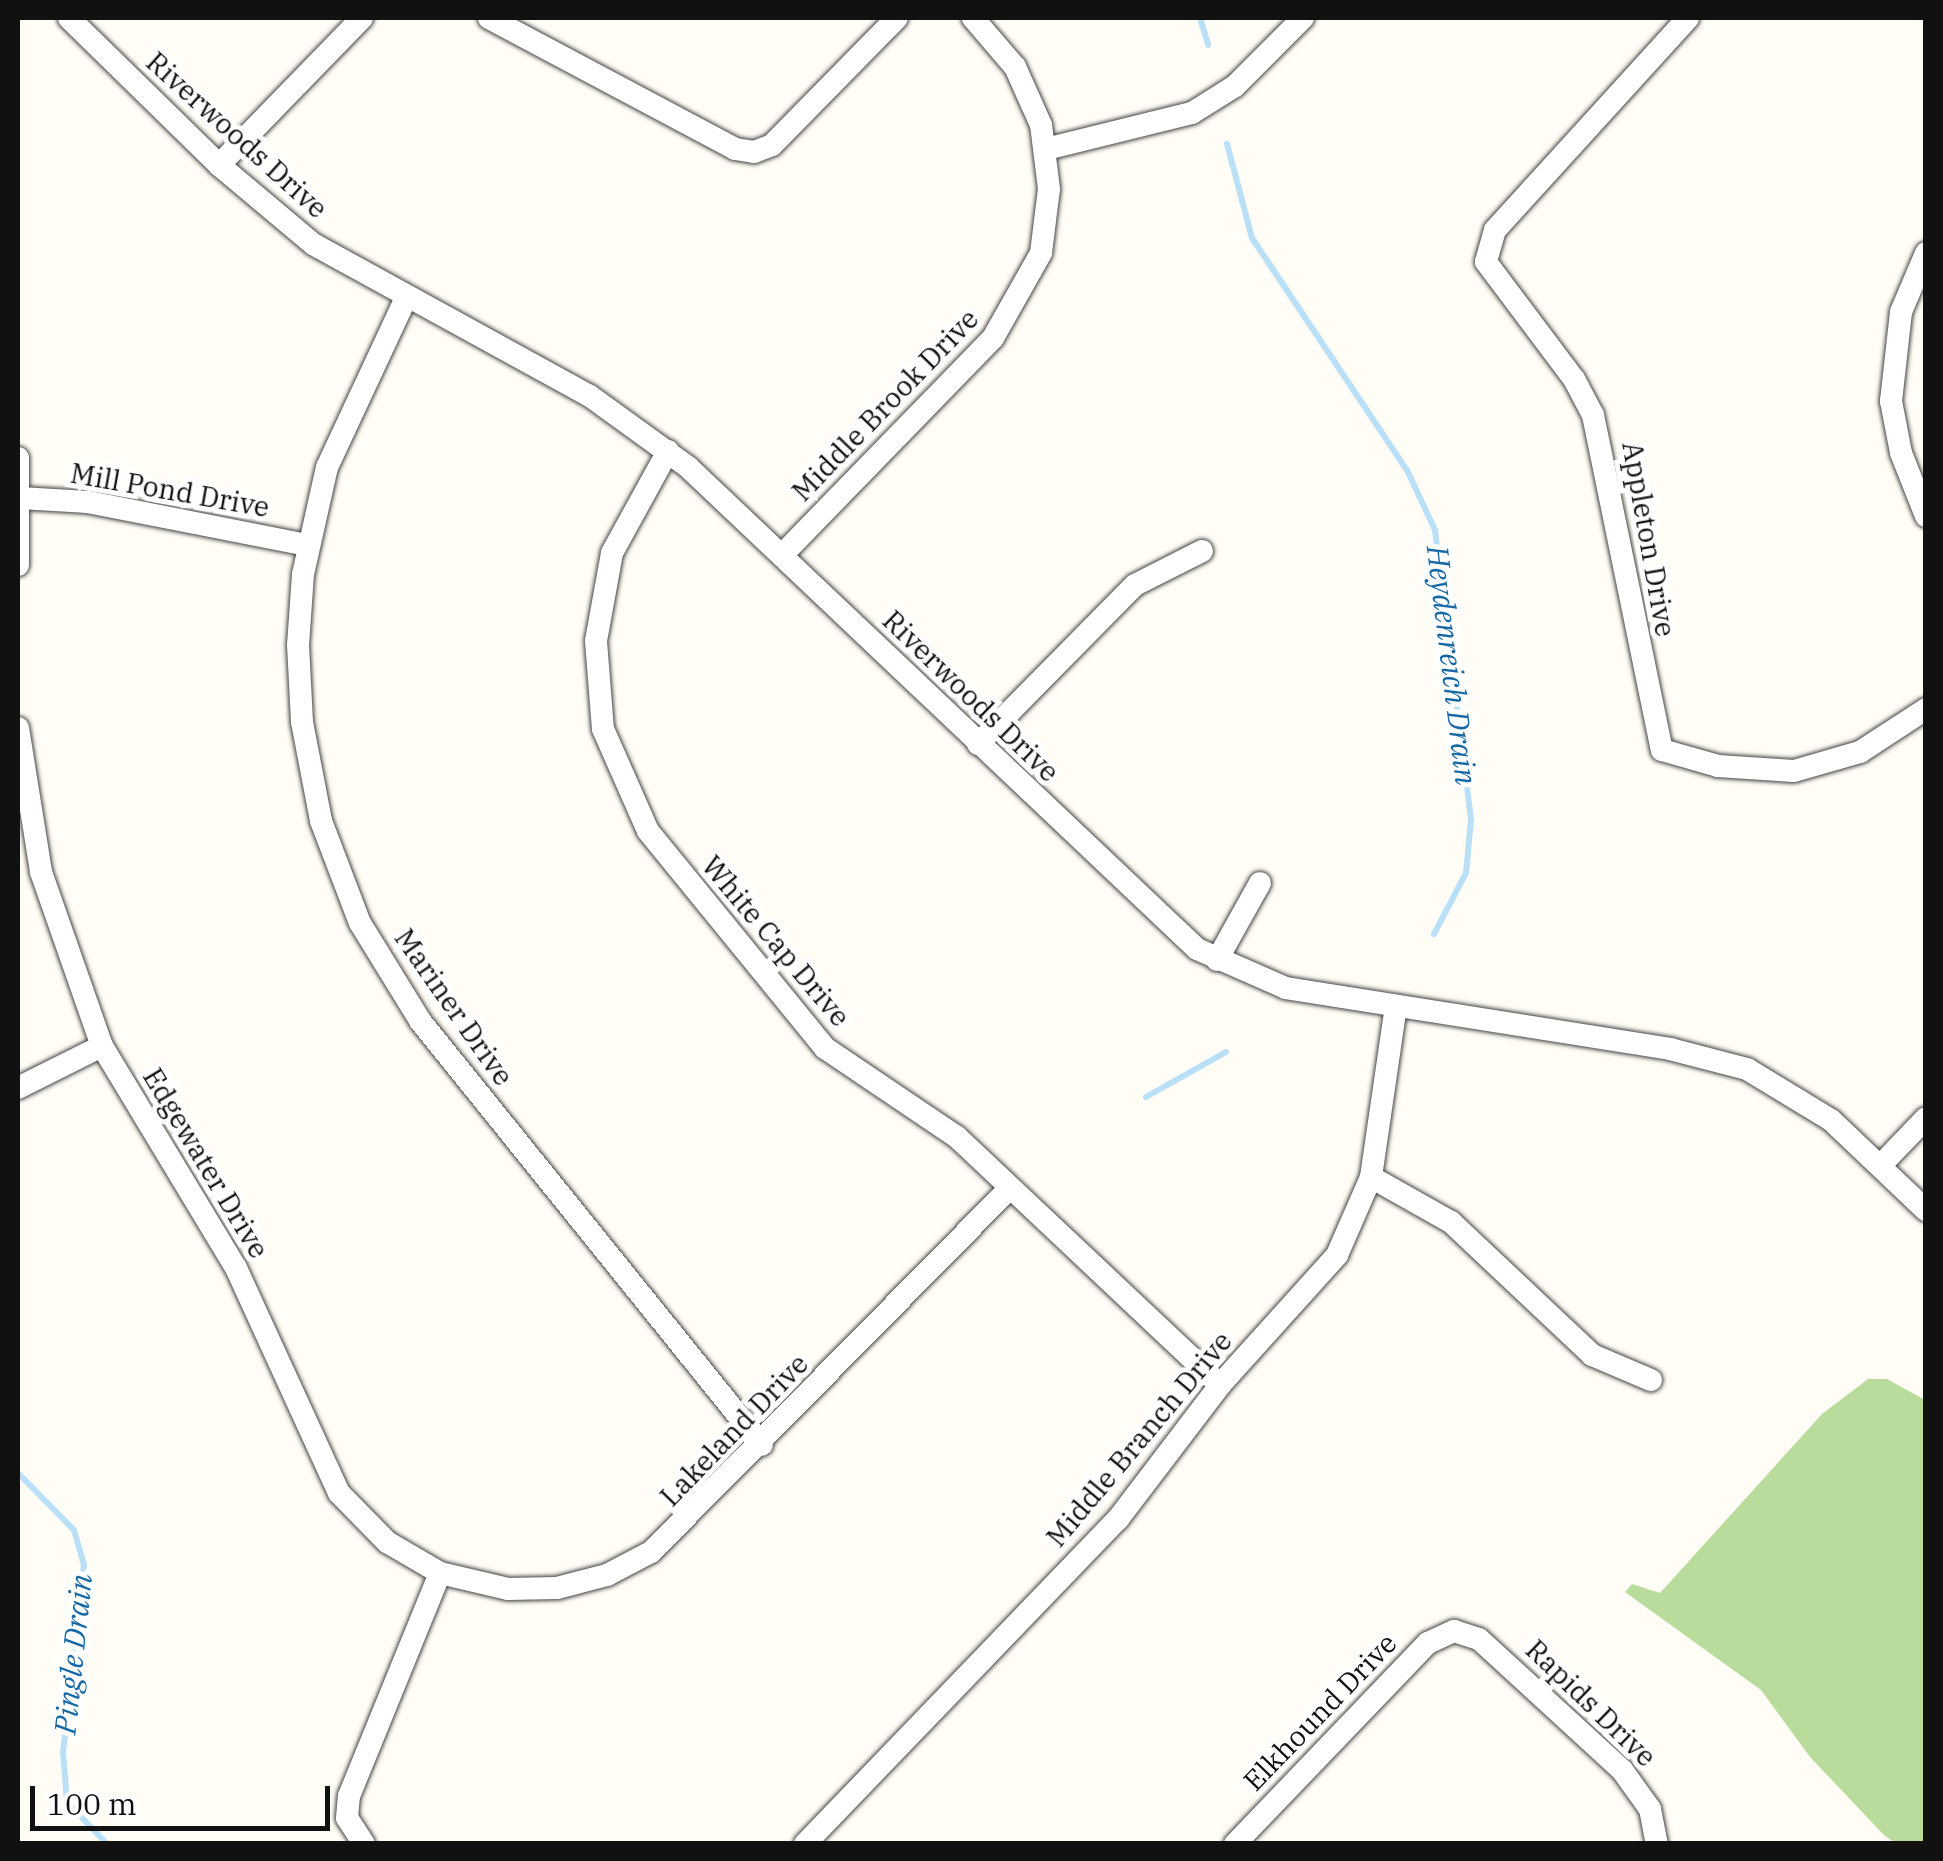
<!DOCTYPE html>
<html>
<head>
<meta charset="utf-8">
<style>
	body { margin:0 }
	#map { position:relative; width:1943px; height:1861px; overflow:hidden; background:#fffdf5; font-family:"IBM Plex Serif",serif }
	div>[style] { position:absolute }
	.forest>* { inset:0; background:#b9dc9c }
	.stream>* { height:6px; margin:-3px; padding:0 3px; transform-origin:3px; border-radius:3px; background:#b9e0f7 }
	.roads { filter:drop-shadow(0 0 2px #444) drop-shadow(0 0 2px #444) }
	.street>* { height:22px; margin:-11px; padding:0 11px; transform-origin:11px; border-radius:11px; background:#fff }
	span { translate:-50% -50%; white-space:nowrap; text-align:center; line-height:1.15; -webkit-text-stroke:10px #fff; paint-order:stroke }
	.street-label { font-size:28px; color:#111 }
	.water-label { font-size:30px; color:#1768a6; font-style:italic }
	.frame { position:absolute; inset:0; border:20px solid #111; pointer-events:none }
	.scale { position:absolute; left:30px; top:1786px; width:300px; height:45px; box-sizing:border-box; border:5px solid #111; border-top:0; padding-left:12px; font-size:30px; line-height:35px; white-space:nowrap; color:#111; -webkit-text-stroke:8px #fff; paint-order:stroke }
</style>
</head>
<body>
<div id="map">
	<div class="forest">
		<i style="clip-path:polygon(1868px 1379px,1887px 1379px,1925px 1400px,1925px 1843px,1895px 1843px,1884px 1835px,1810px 1757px,1761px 1690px,1625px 1592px,1632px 1584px,1660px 1593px,1822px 1414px)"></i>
	</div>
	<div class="stream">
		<i style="left:1200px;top:18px;width:28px;rotate:73deg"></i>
		<i style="left:1227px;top:144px;width:97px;rotate:75.1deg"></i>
		<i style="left:1252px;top:238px;width:279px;rotate:56.3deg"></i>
		<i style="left:1407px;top:470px;width:66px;rotate:65deg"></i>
		<i style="left:1435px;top:530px;width:292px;rotate:82.9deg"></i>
		<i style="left:1471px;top:820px;width:53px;rotate:95.4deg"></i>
		<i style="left:1466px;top:873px;width:69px;rotate:117.7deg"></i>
		<i style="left:1146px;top:1097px;width:92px;rotate:-29.4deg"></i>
		<i style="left:18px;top:1473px;width:80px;rotate:45.5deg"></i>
		<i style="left:74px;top:1530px;width:36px;rotate:74deg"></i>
		<i style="left:84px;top:1565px;width:188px;rotate:96.4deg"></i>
		<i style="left:63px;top:1752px;width:50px;rotate:85.4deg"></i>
		<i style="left:67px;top:1802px;width:58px;rotate:46.4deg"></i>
	</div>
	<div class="roads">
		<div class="street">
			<i style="left:69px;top:18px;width:210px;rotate:44.4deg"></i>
			<i style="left:219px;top:165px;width:123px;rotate:40deg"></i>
			<i style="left:313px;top:244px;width:316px;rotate:28.8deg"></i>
			<i style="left:590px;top:396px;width:121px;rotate:35.9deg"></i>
			<i style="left:688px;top:467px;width:701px;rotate:43.44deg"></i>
			<i style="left:1197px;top:949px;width:97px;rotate:23.7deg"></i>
			<i style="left:1286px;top:988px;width:389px;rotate:9deg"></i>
			<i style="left:1670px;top:1049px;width:80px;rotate:14.6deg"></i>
			<i style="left:1747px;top:1069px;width:98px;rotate:31.3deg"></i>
			<i style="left:1831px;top:1120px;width:131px;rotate:43.5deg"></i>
			<i style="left:489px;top:18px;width:279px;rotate:28deg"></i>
			<i style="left:735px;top:149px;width:19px;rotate:9deg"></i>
			<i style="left:754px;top:152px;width:19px;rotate:-21deg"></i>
			<i style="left:772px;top:145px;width:178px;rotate:-45.5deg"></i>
			<i style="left:1688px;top:18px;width:287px;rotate:132.3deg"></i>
			<i style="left:1495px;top:230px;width:33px;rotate:106deg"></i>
			<i style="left:1486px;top:262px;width:146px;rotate:53.1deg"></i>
			<i style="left:1574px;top:379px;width:41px;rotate:62.2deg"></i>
			<i style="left:1593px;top:415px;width:342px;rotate:78.4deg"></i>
			<i style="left:1662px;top:750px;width:58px;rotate:15.9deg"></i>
			<i style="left:1718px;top:766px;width:76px;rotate:3.8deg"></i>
			<i style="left:1794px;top:771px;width:69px;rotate:-16.1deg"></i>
			<i style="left:1860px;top:752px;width:79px;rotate:-33.1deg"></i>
			<i style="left:1046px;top:149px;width:150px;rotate:-13.9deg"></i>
			<i style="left:1192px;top:113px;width:51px;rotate:-32.1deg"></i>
			<i style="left:1235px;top:86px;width:96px;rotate:-45deg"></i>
			<i style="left:219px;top:165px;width:205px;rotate:-45.8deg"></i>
			<i style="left:1926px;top:253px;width:64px;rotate:113deg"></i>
			<i style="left:1901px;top:312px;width:90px;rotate:96.4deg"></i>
			<i style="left:1891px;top:401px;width:53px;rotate:79.1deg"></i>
			<i style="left:1901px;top:453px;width:68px;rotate:68.4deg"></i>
			<i style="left:405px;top:300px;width:184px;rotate:115deg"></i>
			<i style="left:327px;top:467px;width:110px;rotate:102.6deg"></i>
			<i style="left:303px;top:574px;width:71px;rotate:94deg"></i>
			<i style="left:298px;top:645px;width:77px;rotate:87deg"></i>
			<i style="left:302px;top:722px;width:101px;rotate:79.1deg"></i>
			<i style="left:321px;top:821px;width:109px;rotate:69.1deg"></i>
			<i style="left:360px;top:923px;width:116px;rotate:58.4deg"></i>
			<i style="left:421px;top:1022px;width:543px;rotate:51.13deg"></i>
			<i style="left:668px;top:451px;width:116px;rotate:118.8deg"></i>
			<i style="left:612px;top:553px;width:89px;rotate:100.3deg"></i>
			<i style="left:596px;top:641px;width:88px;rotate:85.5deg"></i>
			<i style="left:603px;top:729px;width:111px;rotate:66.2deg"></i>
			<i style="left:648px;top:831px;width:280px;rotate:50.8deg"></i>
			<i style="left:825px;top:1048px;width:159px;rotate:34deg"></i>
			<i style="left:957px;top:1137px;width:361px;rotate:43.3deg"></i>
			<i style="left:18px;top:458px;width:107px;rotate:90deg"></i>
			<i style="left:20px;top:498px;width:68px;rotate:3.4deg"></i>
			<i style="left:88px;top:502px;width:224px;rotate:11.1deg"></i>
			<i style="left:782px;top:555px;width:303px;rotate:-45.8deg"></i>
			<i style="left:993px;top:338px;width:98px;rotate:-60.5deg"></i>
			<i style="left:1041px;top:253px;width:64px;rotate:-82.9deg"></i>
			<i style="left:1049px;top:189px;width:64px;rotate:-97.1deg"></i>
			<i style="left:1041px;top:125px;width:64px;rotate:-114.1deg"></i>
			<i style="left:1015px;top:67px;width:65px;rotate:-130.6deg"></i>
			<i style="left:18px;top:728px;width:146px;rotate:80.9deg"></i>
			<i style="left:41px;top:872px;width:184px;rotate:70.7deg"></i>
			<i style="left:102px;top:1046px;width:259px;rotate:58.9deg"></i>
			<i style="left:236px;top:1268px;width:247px;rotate:65.4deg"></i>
			<i style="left:339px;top:1493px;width:69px;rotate:45.6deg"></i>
			<i style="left:387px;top:1542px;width:61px;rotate:30.3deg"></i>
			<i style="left:440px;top:1573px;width:70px;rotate:13.2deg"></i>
			<i style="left:508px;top:1589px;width:49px;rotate:-1.2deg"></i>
			<i style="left:557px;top:1588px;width:52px;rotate:-14.6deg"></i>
			<i style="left:607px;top:1575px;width:50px;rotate:-27.6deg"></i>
			<i style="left:651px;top:1552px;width:511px;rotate:-45.4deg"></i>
			<i style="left:978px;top:744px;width:223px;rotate:-45.4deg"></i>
			<i style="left:1135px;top:585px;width:75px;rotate:-26.9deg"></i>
			<i style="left:1217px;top:960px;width:88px;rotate:-60.8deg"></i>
			<i style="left:18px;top:1088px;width:94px;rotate:-26.6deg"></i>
			<i style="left:1880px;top:1166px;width:66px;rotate:-46.2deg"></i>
			<i style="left:1371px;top:1177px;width:92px;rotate:29.4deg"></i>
			<i style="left:1451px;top:1222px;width:194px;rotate:43.3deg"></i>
			<i style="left:1592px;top:1355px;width:64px;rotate:23deg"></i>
			<i style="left:364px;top:1844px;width:31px;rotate:-123deg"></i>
			<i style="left:347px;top:1818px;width:22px;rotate:-85deg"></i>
			<i style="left:349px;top:1796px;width:241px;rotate:-67.8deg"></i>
			<i style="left:805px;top:1844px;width:451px;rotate:-46.1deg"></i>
			<i style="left:1118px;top:1519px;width:168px;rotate:-52.7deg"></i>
			<i style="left:1220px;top:1385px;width:175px;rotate:-48deg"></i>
			<i style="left:1337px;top:1255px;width:85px;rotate:-66.4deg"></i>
			<i style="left:1371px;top:1177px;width:173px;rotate:-81.7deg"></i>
			<i style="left:1235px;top:1844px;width:279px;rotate:-46.2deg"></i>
			<i style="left:1428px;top:1643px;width:29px;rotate:-25deg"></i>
			<i style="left:1454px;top:1631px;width:26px;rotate:18deg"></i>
			<i style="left:1479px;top:1639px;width:194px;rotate:42.5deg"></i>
			<i style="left:1622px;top:1770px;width:48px;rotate:54.3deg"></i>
			<i style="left:1650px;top:1809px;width:36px;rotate:79deg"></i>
		</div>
	</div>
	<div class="street-label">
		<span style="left:237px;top:135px;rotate:42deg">Riverwoods Drive</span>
		<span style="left:885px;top:405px;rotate:-46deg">Middle Brook Drive</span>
		<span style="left:170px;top:490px;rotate:10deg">Mill Pond Drive</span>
		<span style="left:1649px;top:539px;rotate:80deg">Appleton Drive</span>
		<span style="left:971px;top:696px;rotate:44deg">Riverwoods Drive</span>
		<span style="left:776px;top:941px;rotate:50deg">White Cap Drive</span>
		<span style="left:454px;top:1007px;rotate:55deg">Mariner Drive</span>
		<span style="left:206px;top:1163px;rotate:59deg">Edgewater Drive</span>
		<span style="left:734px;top:1430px;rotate:-46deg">Lakeland Drive</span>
		<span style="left:1139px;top:1439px;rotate:-50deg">Middle Branch Drive</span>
		<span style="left:1591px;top:1703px;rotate:44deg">Rapids Drive</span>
		<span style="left:1320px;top:1712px;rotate:-46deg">Elkhound Drive</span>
	</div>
	<div class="water-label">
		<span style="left:1452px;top:665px;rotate:83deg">Heydenreich Drain</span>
		<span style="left:73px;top:1654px;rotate:-84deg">Pingle Drain</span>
	</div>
	<div class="frame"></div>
	<div class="scale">100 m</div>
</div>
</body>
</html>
